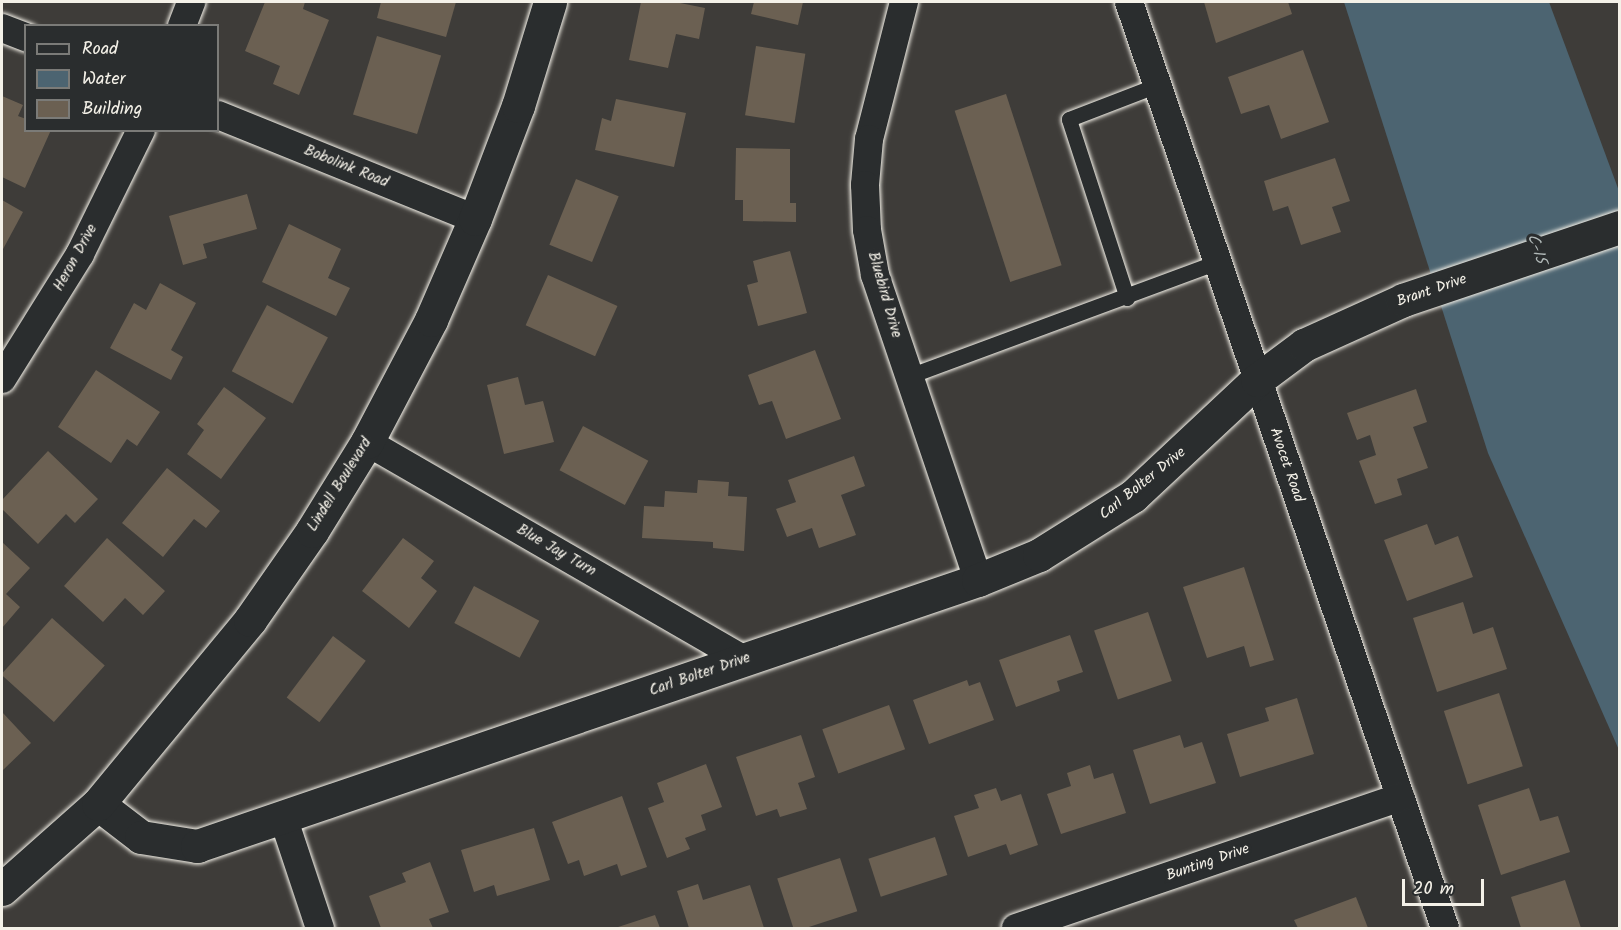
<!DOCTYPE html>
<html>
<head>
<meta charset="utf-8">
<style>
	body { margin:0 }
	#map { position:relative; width:1621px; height:930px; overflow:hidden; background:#3e3c39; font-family:Kalam,sans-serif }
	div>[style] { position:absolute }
	.water>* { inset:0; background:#4c6471 }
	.building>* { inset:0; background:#6b6052; transform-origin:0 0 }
	.roads { filter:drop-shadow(0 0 2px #f4f1e8) drop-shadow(0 0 2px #f4f1e8) }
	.lane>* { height:15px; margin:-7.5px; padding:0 7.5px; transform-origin:7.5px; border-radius:7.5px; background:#2a2d2e }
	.street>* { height:28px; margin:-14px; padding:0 14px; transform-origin:14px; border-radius:14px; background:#2a2d2e }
	.secondary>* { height:33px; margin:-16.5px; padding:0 16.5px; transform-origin:16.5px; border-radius:16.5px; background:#2a2d2e }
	span { translate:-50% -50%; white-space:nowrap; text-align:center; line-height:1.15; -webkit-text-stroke:6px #2a2d2e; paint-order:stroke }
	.street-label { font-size:15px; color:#f4f1e8 }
	.water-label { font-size:16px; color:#b1b9b8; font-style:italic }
	.frame { position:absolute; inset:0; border:3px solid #f4f1e8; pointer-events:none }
	.legend { position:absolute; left:24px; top:24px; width:195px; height:108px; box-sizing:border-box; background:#2a2d2e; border:2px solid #7b7b78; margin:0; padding:8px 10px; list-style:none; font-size:18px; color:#f4f1e8 }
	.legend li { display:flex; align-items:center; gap:12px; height:30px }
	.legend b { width:30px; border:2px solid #7b7b78 }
	.scale { position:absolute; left:1402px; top:879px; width:82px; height:27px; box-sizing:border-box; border:3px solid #f4f1e8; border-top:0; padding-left:8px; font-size:18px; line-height:21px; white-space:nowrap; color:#f4f1e8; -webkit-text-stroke:4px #2a2d2e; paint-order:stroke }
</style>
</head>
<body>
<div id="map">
	<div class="water">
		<i style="clip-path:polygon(1344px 2px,1549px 2px,1619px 191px,1619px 750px,1488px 453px)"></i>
	</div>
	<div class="building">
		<i style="clip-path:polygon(265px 2px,305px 2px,303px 9px,329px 20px,299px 95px,273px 84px,280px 66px,245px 51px)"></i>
		<i style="clip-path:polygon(381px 2px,456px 2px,446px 37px,377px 18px)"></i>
		<i style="clip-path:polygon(641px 2px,675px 2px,705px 8px,699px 39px,676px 34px,668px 68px,629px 60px)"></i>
		<i style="clip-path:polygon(754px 2px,803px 2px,798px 25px,751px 14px)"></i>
		<i style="clip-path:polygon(1204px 2px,1288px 2px,1292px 14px,1216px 43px)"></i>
		<i style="left:377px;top:36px;width:67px;height:82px;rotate:17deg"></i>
		<i style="left:756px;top:46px;width:50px;height:70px;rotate:9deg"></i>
		<i style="clip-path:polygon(1303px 50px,1329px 122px,1281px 139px,1269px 105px,1241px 114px,1228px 77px)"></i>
		<i style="left:1006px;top:94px;width:180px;height:54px;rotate:72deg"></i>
		<i style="clip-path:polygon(2px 96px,23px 105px,18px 116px,26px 119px,26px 130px,51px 130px,25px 188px,2px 177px)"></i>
		<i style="clip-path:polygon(616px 99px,686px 113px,674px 167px,595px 150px,602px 118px,611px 121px)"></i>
		<i style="clip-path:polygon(736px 148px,790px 149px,790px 203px,796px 203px,796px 222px,743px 221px,743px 200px,735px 200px)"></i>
		<i style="clip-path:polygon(1335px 158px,1350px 201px,1332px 207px,1341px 232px,1301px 245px,1288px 206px,1273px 211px,1264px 181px)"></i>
		<i style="left:576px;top:179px;width:46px;height:71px;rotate:22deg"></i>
		<i style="clip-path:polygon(247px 194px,257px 229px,203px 244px,207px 258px,183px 265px,169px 216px)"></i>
		<i style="clip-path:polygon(2px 200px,23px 212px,2px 251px)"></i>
		<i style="clip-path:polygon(289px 224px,341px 249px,328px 278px,350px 288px,336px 316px,262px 282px)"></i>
		<i style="clip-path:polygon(790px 251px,807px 313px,758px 326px,747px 285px,758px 282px,753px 261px)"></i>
		<i style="left:548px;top:275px;width:76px;height:55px;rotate:24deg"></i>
		<i style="clip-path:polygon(160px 283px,196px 303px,171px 350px,183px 357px,171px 380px,110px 348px,134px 303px,146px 310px)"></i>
		<i style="left:267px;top:305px;width:69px;height:75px;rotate:28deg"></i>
		<i style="clip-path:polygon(815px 350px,841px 419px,786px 439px,772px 401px,759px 405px,748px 375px)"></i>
		<i style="clip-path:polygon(96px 370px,160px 412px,137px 446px,127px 439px,111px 463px,58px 427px)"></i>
		<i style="clip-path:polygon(518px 377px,525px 405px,543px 401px,554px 442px,504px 454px,487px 385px)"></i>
		<i style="clip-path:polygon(224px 387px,266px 418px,221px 479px,187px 454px,204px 430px,197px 424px)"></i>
		<i style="clip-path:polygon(1416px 389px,1427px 422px,1413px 427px,1428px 468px,1397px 479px,1402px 495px,1375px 504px,1359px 461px,1376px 455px,1370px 435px,1357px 440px,1347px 413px)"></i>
		<i style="left:583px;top:426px;width:74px;height:50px;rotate:28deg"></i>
		<i style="clip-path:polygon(48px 451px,98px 499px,75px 523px,66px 514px,38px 544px,2px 509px,2px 500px)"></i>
		<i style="clip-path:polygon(854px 456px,865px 486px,841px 495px,856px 535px,819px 548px,812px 528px,787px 537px,776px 509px,796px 502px,788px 480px)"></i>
		<i style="clip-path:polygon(167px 468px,220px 511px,206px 528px,194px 519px,163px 557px,122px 523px)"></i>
		<i style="clip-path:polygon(698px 480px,729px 482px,728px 496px,747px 497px,744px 551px,713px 548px,713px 542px,642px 538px,644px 506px,664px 507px,665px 491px,697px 493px)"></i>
		<i style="clip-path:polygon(1427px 524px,1435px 545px,1458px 536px,1473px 577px,1407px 601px,1384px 540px)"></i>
		<i style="clip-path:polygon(107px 538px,165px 591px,143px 615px,125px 598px,103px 622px,64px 586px)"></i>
		<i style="clip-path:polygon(403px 538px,434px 561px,421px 578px,437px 591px,409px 628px,362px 591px)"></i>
		<i style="clip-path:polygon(2px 542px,30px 568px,6px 594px,20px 607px,2px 628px)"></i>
		<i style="clip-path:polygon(1244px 567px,1274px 660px,1250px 667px,1244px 646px,1207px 658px,1183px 587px)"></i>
		<i style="left:474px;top:586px;width:74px;height:42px;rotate:28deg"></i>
		<i style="clip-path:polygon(1463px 602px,1473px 634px,1493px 627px,1507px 669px,1437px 692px,1413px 618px)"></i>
		<i style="left:1148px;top:612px;width:73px;height:57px;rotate:71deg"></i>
		<i style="left:52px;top:618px;width:71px;height:76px;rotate:42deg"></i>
		<i style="clip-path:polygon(1070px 635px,1083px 672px,1057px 681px,1060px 691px,1016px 707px,999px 660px)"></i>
		<i style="left:333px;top:636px;width:41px;height:77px;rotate:37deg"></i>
		<i style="clip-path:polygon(967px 680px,969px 686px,980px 682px,994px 720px,929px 744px,913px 700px)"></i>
		<i style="left:1499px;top:693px;width:77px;height:58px;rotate:72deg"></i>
		<i style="clip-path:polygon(1297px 698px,1314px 754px,1240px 777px,1227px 734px,1269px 721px,1265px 708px)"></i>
		<i style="left:889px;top:705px;width:47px;height:71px;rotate:70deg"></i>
		<i style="clip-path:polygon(2px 712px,31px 743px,2px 771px)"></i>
		<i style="clip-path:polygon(801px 735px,815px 777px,798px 783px,807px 809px,780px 817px,777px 809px,756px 816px,736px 757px)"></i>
		<i style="clip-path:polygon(1180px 735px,1184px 748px,1202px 742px,1216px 783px,1150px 804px,1133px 750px)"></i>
		<i style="clip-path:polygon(706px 764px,722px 807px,701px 815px,706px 830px,685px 838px,690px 849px,667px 858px,648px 808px,664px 802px,657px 783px)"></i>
		<i style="clip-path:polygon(1090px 765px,1094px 779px,1113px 773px,1126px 813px,1061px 834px,1047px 794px,1071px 786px,1067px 773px)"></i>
		<i style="clip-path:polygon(996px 788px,1001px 801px,1021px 794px,1038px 845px,1010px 855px,1006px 844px,968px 857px,954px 816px,979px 808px,974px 795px)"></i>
		<i style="clip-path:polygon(1529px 788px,1540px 821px,1558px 816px,1570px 852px,1501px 875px,1478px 805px)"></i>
		<i style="clip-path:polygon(622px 796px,647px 867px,621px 876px,617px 864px,584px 876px,579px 860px,568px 864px,552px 822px)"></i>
		<i style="clip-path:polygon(534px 828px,550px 880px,497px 896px,494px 885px,474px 892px,461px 850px)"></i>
		<i style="left:935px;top:837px;width:40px;height:70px;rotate:72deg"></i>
		<i style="left:840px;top:858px;width:56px;height:66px;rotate:72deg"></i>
		<i style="clip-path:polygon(430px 862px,449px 912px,429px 919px,433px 928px,381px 928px,369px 896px,406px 882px,402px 873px)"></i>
		<i style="clip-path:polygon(1565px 880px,1581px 928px,1521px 928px,1511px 897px)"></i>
		<i style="clip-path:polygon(698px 884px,703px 900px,750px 885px,764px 928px,689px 928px,677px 891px)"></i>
		<i style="clip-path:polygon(1356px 897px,1368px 928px,1298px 928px,1294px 920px)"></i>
		<i style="clip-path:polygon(655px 915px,660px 928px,615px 928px)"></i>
	</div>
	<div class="roads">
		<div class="lane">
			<i style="left:1127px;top:298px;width:188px;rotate:-108deg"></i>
			<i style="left:1069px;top:119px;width:94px;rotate:-21.1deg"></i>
			<i style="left:909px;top:376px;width:328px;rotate:-20.3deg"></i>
		</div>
		<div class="street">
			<i style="left:904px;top:2px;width:141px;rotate:104.3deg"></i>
			<i style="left:869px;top:139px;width:46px;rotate:95deg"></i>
			<i style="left:865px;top:185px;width:45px;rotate:87.5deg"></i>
			<i style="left:867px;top:230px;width:46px;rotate:79.9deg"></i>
			<i style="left:875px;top:275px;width:322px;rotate:71.3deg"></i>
			<i style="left:1129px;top:2px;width:978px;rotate:71.16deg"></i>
			<i style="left:182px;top:26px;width:26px;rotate:-69deg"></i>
			<i style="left:2px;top:28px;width:26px;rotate:21deg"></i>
			<i style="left:218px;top:115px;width:277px;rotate:22deg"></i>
			<i style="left:2px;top:379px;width:147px;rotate:-58deg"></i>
			<i style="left:80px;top:254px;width:138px;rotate:-63.8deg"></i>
			<i style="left:367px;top:442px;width:436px;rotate:30deg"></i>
			<i style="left:283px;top:817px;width:117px;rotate:71.6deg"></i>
			<i style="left:1016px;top:928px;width:406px;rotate:-18.8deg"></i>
		</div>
		<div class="secondary">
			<i style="left:98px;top:804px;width:54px;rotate:37.5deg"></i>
			<i style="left:141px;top:837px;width:57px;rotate:9.1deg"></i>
			<i style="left:197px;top:846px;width:825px;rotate:-18.81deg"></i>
			<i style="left:978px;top:580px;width:66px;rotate:-22.3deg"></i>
			<i style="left:1039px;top:555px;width:111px;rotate:-32.1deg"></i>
			<i style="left:1133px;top:496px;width:170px;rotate:-43.1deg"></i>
			<i style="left:1257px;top:380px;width:59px;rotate:-36.7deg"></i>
			<i style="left:1304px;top:345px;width:109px;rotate:-24.4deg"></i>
			<i style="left:1403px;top:300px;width:229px;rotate:-18.6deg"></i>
			<i style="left:2px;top:889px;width:128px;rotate:-41.5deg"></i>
			<i style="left:98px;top:804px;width:239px;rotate:-50.4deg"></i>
			<i style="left:250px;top:620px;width:108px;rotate:-55.1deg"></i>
			<i style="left:312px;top:531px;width:105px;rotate:-58.3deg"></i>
			<i style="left:367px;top:442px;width:138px;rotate:-62.3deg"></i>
			<i style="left:431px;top:320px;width:110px;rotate:-66.5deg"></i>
			<i style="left:475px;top:219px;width:121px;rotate:-69.2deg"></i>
			<i style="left:518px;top:106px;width:109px;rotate:-72.9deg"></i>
		</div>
	</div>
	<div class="street-label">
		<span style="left:346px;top:167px;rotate:22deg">Bobolink Road</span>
		<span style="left:76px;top:258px;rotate:-61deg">Heron Drive</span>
		<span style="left:1432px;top:291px;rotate:-19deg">Brant Drive</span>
		<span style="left:884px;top:295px;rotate:74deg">Bluebird Drive</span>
		<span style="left:1286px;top:465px;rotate:71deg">Avocet Road</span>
		<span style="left:1143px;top:484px;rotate:-39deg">Carl Bolter Drive</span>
		<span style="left:340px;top:485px;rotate:-58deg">Lindell Boulevard</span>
		<span style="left:556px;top:551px;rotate:30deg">Blue Jay Turn</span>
		<span style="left:700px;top:675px;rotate:-19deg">Carl Bolter Drive</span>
		<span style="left:1208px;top:863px;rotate:-19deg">Bunting Drive</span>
	</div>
	<div class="water-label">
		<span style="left:1536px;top:249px;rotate:71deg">C-15</span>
	</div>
	<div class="frame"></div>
	<ul class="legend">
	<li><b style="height:8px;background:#2a2d2e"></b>Road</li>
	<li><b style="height:16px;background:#4c6471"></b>Water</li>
	<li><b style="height:16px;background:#6b6052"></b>Building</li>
	</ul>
	<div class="scale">20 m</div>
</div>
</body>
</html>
